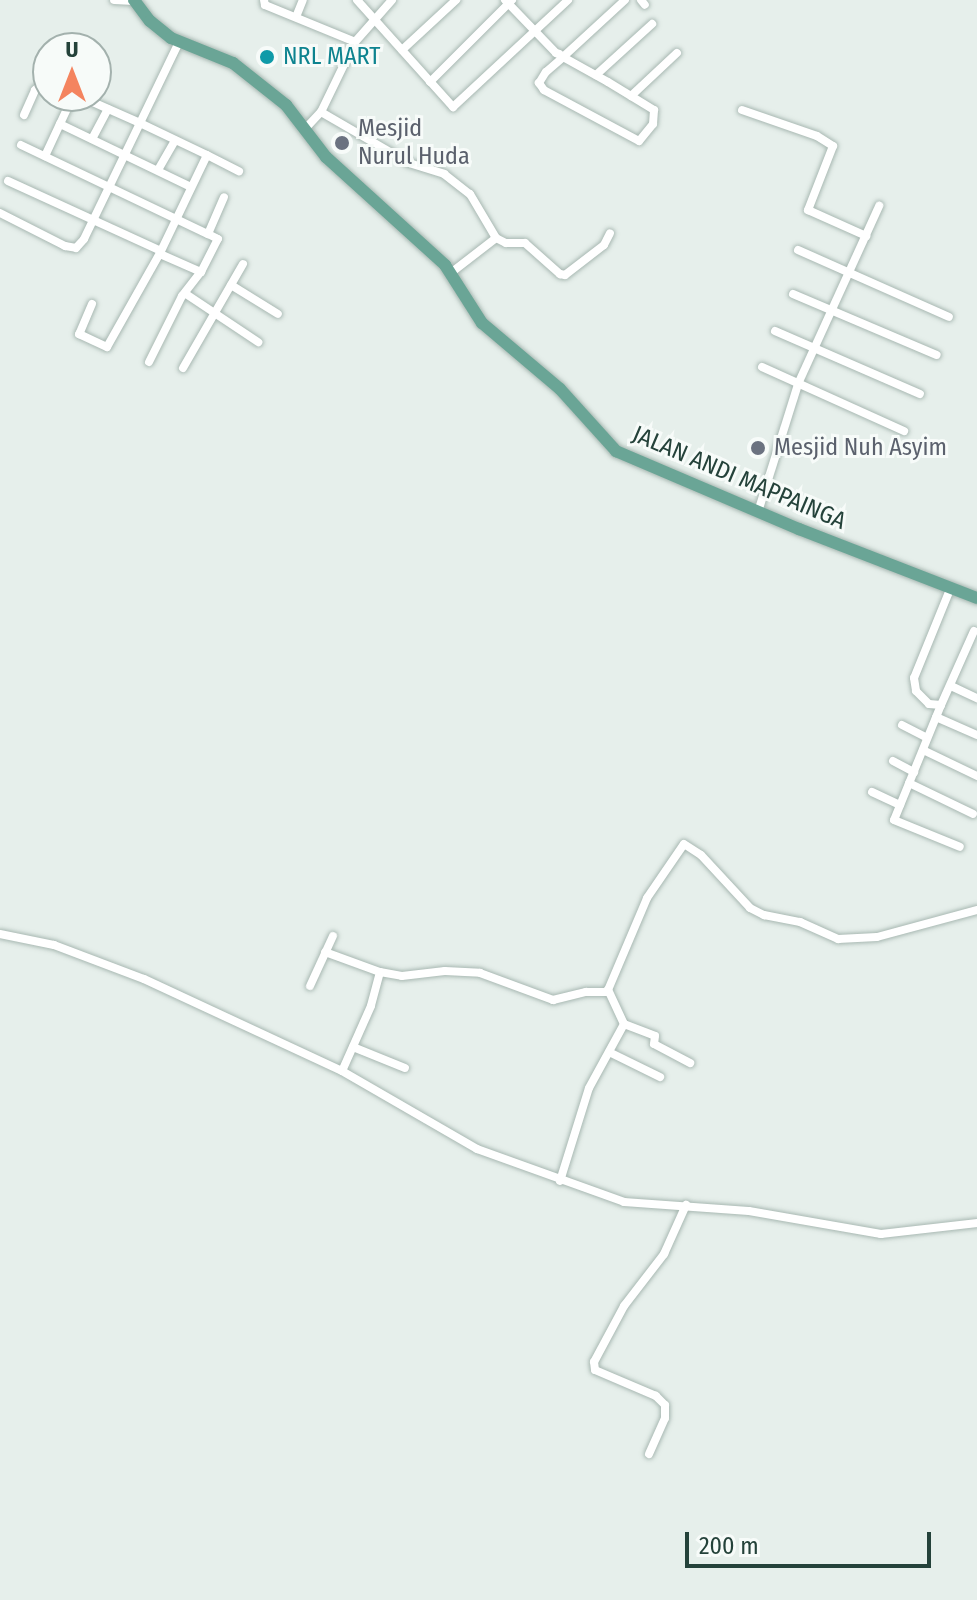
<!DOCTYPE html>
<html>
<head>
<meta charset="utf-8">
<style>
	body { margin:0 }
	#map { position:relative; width:977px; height:1600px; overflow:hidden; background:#e6efeb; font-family:"Fira Sans Condensed",sans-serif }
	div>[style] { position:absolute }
	.roads { filter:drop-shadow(0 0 2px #a8b8b2) drop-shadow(0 0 2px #a8b8b2) }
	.street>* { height:8px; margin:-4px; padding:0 4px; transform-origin:4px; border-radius:4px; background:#fff }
	.primary>* { height:12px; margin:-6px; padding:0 6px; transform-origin:6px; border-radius:6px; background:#6aa596 }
	.dots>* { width:22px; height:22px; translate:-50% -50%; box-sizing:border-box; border:4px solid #f7fbf9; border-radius:50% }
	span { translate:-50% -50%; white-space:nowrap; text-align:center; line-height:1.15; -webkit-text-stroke:6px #f7fbf9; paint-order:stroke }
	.culture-label { font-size:24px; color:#0d838f }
	.left { translate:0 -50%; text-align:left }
	.worship-label { font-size:24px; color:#5b616d }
	.street-label { font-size:24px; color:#24423a }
	.north { position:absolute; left:32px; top:32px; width:80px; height:80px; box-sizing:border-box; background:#f7fbf9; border:2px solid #a3b1ad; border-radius:50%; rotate:0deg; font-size:22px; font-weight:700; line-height:32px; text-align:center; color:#24423a }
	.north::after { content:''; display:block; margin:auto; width:28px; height:36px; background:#f4845f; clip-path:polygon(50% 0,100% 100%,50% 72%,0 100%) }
	.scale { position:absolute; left:685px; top:1532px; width:246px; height:36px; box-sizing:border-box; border:4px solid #24423a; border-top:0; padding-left:10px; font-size:24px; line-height:28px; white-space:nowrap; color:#24423a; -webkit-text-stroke:6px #f7fbf9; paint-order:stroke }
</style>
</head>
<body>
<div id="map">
	<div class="roads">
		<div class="street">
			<i style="left:114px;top:0;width:20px;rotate:3deg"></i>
			<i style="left:264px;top:0;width:5px;rotate:79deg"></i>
			<i style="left:265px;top:5px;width:97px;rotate:22.3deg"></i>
			<i style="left:357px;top:0;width:144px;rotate:48.1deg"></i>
			<i style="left:453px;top:107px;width:157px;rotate:-42.9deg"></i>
			<i style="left:505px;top:0;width:74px;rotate:46.1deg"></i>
			<i style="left:556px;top:53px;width:3px;rotate:18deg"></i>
			<i style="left:559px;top:54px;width:5px;rotate:37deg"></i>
			<i style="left:563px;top:57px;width:51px;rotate:29.1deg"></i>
			<i style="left:608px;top:82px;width:54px;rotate:31.3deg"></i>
			<i style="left:654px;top:110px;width:14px;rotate:94deg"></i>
			<i style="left:653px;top:124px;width:22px;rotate:129deg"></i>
			<i style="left:639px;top:141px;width:108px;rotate:-151.8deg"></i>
			<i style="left:544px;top:90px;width:9px;rotate:-126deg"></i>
			<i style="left:539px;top:83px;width:13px;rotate:-58deg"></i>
			<i style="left:546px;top:72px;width:23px;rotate:-41deg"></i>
			<i style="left:563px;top:57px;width:84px;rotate:-42.6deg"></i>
			<i style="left:641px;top:0;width:6px;rotate:51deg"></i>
			<i style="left:296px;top:17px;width:18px;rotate:-68deg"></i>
			<i style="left:402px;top:50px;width:74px;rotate:-42.8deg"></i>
			<i style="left:596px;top:75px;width:76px;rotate:-42.3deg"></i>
			<i style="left:430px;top:82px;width:116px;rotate:-45deg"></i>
			<i style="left:73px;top:96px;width:31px;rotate:115deg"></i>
			<i style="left:60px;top:124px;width:145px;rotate:25.7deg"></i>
			<i style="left:631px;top:96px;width:63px;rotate:-43.1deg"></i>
			<i style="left:742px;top:110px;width:79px;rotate:19.1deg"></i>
			<i style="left:817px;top:136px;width:19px;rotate:32deg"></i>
			<i style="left:833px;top:146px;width:69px;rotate:111.3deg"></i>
			<i style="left:808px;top:210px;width:64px;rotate:24.1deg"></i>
			<i style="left:321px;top:112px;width:102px;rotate:30.1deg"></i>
			<i style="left:409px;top:163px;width:37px;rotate:17deg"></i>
			<i style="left:444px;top:174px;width:33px;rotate:38deg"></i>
			<i style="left:470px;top:194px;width:51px;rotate:59.4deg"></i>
			<i style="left:496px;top:238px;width:56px;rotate:142.3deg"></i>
			<i style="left:24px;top:115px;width:27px;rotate:-66deg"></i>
			<i style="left:35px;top:90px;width:9px;rotate:-41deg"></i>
			<i style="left:42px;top:84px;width:6px;rotate:18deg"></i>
			<i style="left:304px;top:130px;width:25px;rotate:-47deg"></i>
			<i style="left:321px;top:112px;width:78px;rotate:-64.1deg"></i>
			<i style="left:355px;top:42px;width:56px;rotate:-48.6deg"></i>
			<i style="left:92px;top:139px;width:34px;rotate:-62deg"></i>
			<i style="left:21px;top:145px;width:207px;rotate:25.5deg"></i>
			<i style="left:208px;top:234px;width:40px;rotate:-66.6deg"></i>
			<i style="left:207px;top:155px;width:36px;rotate:27deg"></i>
			<i style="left:45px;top:156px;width:35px;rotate:-65deg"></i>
			<i style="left:158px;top:170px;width:34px;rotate:-60deg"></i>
			<i style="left:8px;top:181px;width:168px;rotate:24.6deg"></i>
			<i style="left:161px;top:251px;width:106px;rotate:-64.4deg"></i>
			<i style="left:207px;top:155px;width:74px;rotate:-154.5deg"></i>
			<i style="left:140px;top:123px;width:90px;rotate:-64.3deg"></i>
			<i style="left:0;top:213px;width:73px;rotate:26.9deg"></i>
			<i style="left:65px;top:246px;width:11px;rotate:10deg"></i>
			<i style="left:76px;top:248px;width:12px;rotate:-48deg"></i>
			<i style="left:84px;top:239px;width:129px;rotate:-64.2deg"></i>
			<i style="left:140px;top:123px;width:67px;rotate:-156.1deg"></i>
			<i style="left:496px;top:238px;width:11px;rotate:27deg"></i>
			<i style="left:506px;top:243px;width:19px"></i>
			<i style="left:525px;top:243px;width:47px;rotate:41.5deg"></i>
			<i style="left:560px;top:274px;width:5px;rotate:11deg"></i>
			<i style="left:565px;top:275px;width:49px;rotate:-37.6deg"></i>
			<i style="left:604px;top:245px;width:13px;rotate:-63deg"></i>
			<i style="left:798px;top:250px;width:165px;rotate:23.9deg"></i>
			<i style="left:160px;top:254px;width:45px;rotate:23.7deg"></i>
			<i style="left:201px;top:272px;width:37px;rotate:-63deg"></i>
			<i style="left:218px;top:239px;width:11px;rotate:-153deg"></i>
			<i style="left:231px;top:285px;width:55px;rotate:31.7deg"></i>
			<i style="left:186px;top:294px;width:87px;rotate:33.7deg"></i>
			<i style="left:793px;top:294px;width:156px;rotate:23deg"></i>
			<i style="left:92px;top:304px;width:33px;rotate:113deg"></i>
			<i style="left:79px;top:334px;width:31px;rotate:25deg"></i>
			<i style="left:107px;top:347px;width:110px;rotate:-60.6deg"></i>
			<i style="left:775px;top:331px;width:158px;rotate:23.5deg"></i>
			<i style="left:149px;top:362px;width:74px;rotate:-63.4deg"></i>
			<i style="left:182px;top:296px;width:31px;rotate:-52deg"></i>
			<i style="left:762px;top:367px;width:156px;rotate:24.3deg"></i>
			<i style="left:183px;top:368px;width:120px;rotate:-60deg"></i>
			<i style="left:758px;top:512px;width:134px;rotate:-72.6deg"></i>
			<i style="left:798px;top:384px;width:196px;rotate:-65.5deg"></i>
			<i style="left:951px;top:587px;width:98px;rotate:112.1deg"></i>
			<i style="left:914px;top:678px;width:13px;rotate:81deg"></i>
			<i style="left:916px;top:691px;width:18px;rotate:45deg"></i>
			<i style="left:929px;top:704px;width:12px;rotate:5deg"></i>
			<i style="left:941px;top:705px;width:81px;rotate:-66deg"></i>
			<i style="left:951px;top:686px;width:29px;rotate:25deg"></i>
			<i style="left:941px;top:705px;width:124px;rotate:112.2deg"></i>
			<i style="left:894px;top:820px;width:71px;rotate:22.2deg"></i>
			<i style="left:936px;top:717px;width:45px;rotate:23.7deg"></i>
			<i style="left:902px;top:725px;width:28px;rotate:27deg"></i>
			<i style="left:923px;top:750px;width:60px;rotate:25.7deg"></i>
			<i style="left:893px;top:761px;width:24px;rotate:28deg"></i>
			<i style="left:909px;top:783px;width:71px;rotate:25.8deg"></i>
			<i style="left:872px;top:792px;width:31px;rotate:25deg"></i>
			<i style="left:0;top:934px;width:55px;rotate:11.5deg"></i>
			<i style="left:54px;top:945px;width:96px;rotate:20.7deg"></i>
			<i style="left:144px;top:979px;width:218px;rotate:24.9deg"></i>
			<i style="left:342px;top:1071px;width:156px;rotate:30deg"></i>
			<i style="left:477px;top:1149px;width:156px;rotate:19.8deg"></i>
			<i style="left:624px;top:1202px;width:125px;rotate:4.1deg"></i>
			<i style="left:749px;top:1211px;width:134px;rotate:9.9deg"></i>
			<i style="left:881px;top:1234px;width:97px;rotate:-6.5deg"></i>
			<i style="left:325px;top:952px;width:59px;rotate:20deg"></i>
			<i style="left:380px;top:972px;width:35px;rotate:105deg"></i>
			<i style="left:371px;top:1006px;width:71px;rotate:114deg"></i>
			<i style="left:380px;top:972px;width:22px;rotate:10deg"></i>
			<i style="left:402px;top:976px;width:43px;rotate:-6.6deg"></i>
			<i style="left:445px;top:971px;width:35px;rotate:3deg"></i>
			<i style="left:480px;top:973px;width:78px;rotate:20.3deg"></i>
			<i style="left:553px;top:1000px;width:34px;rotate:-14deg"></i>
			<i style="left:586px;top:992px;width:22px"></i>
			<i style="left:310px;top:986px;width:55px;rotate:-65.3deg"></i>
			<i style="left:624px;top:1024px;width:33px;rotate:21deg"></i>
			<i style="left:655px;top:1036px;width:8px;rotate:97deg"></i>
			<i style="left:654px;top:1044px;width:41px;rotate:27.8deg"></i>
			<i style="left:353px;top:1047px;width:56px;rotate:22deg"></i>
			<i style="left:609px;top:1052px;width:57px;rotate:26.1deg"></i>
			<i style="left:560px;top:1181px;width:97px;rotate:-72.7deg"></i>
			<i style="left:589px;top:1088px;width:73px;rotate:-61.3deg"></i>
			<i style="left:624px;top:1024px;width:38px;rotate:-115deg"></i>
			<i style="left:608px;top:990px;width:100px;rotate:-67deg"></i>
			<i style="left:647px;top:898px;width:65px;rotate:-55.6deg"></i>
			<i style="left:684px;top:844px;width:20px;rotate:33deg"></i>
			<i style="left:701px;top:855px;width:72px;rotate:47.2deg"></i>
			<i style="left:750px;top:908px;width:16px;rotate:27deg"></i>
			<i style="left:764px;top:915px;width:37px;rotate:11deg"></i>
			<i style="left:800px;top:922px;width:42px;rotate:24.1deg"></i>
			<i style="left:838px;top:939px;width:39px;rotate:-3deg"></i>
			<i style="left:877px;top:937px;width:104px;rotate:-15.1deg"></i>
			<i style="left:649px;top:1454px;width:39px;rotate:-66deg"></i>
			<i style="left:665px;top:1418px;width:13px;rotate:-90deg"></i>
			<i style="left:665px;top:1405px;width:13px;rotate:-135deg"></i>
			<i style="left:656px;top:1396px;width:66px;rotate:-156.9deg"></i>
			<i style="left:595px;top:1370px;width:8px;rotate:-97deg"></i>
			<i style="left:594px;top:1362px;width:64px;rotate:-61.8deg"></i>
			<i style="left:624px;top:1306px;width:66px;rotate:-52.4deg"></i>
			<i style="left:664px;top:1254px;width:54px;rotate:-65.8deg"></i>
		</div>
		<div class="primary">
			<i style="left:134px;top:0;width:26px;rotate:53deg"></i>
			<i style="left:150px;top:21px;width:27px;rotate:39deg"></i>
			<i style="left:171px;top:38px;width:67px;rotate:22deg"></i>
			<i style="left:233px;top:63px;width:68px;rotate:38.4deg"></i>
			<i style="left:286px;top:105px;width:66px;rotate:52.4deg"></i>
			<i style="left:326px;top:157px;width:161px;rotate:42.2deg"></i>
			<i style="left:445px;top:265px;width:69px;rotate:57.5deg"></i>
			<i style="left:482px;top:323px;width:102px;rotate:40.2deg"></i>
			<i style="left:560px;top:389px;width:84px;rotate:47.9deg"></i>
			<i style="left:616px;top:451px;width:199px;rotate:23.1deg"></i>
			<i style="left:799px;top:529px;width:191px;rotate:21.2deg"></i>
		</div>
	</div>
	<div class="dots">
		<i style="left:267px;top:57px;background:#0f9aa8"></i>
		<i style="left:342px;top:143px;background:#6b7280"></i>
		<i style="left:758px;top:448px;background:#6b7280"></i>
	</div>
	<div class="culture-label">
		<span class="left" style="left:283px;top:57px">NRL MART</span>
	</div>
	<div class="worship-label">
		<span class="left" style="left:358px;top:143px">Mesjid<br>Nurul Huda</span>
		<span class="left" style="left:774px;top:448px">Mesjid Nuh Asyim</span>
	</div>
	<div class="street-label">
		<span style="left:739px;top:478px;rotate:23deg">JALAN ANDI MAPPAINGA</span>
	</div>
	<div class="north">U</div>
	<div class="scale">200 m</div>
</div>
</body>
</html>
